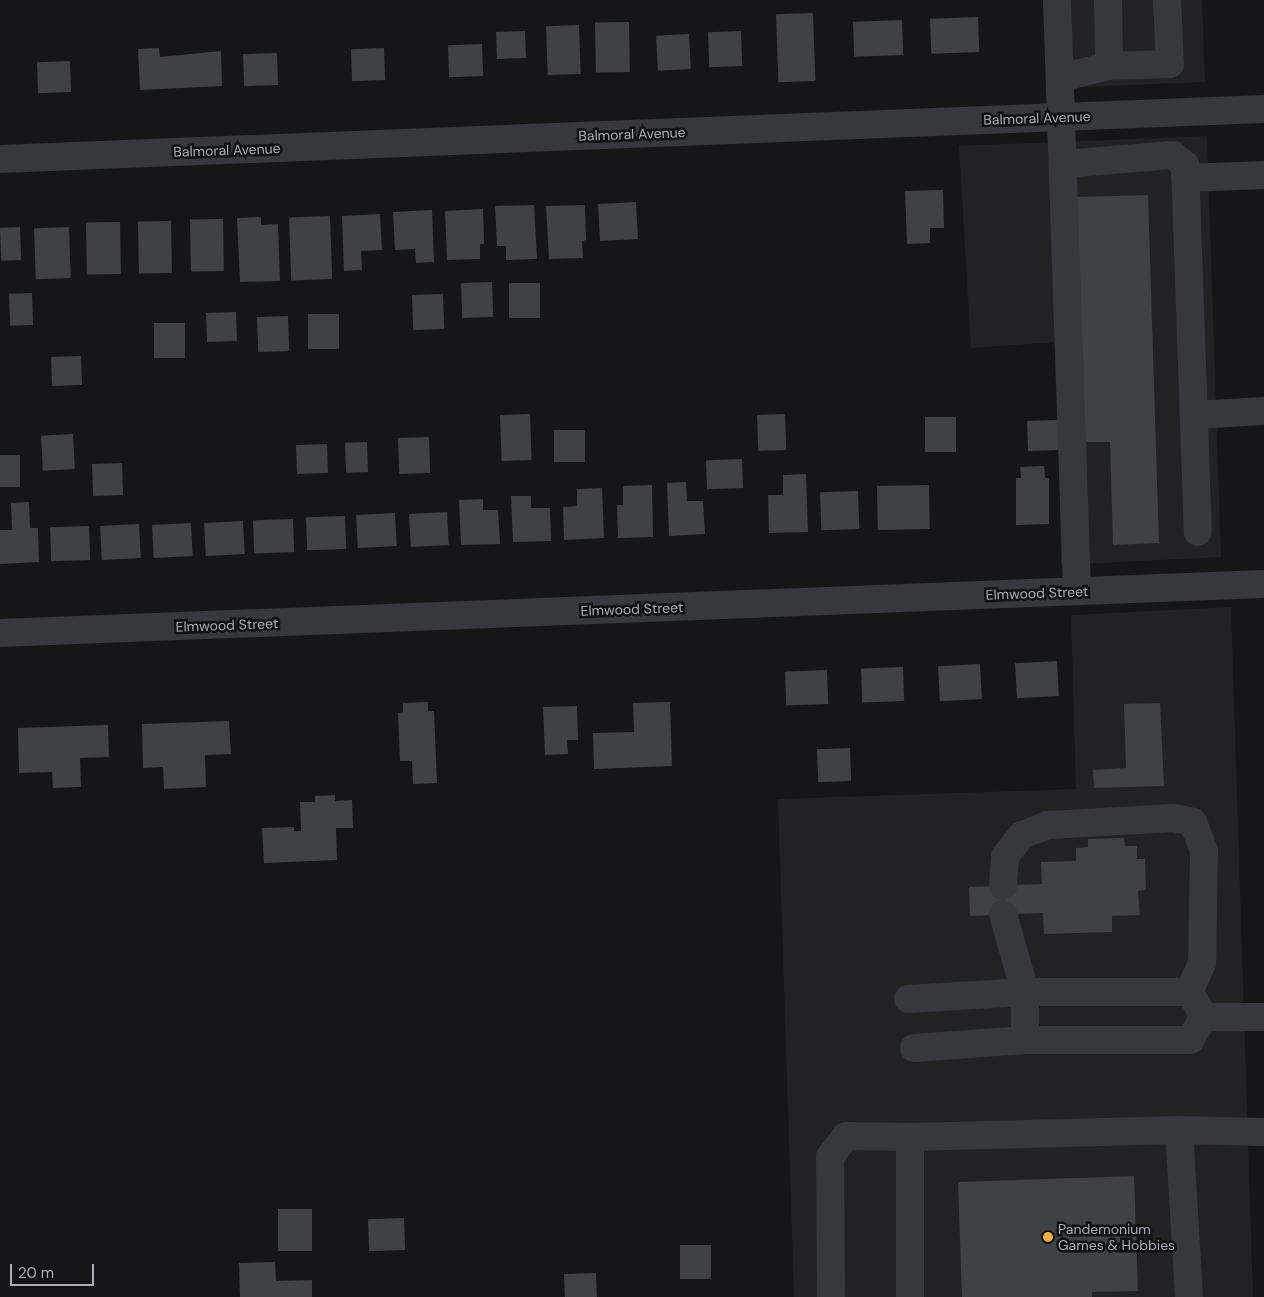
<!DOCTYPE html>
<html>
<head>
<meta charset="utf-8">
<style>
	body { margin:0 }
	#map { position:relative; width:1264px; height:1297px; overflow:hidden; background:#161618; font-family:"DM Sans",sans-serif }
	div>[style] { position:absolute }
	.built>* { inset:0; background:#222225 }
	.building>* { inset:0; background:#404145; transform-origin:0 0 }
	.minor>* { height:28px; margin:-14px; padding:0 14px; transform-origin:14px; border-radius:14px; background:#37383d }
	.dots>* { width:14px; height:14px; translate:-50% -50%; box-sizing:border-box; border:2px solid #111113; border-radius:50% }
	span { translate:-50% -50%; white-space:nowrap; text-align:center; line-height:1.15; -webkit-text-stroke:5px #111113; paint-order:stroke }
	.street-label { font-size:14px; color:#a8adb8 }
	.poi-label { font-size:14px; color:#a8adb8 }
	.left { translate:0 -50%; text-align:left }
	.scale { position:absolute; left:10px; top:1264px; width:84px; height:22px; box-sizing:border-box; border:2px solid #a8adb8; border-top:0; padding-left:6px; font-size:15px; line-height:18px; white-space:nowrap; color:#a8adb8; -webkit-text-stroke:4px #111113; paint-order:stroke }
</style>
</head>
<body>
<div id="map">
	<div class="built">
		<i style="clip-path:polygon(1044px 0,1202px 0,1205px 82px,1060px 88px)"></i>
		<i style="clip-path:polygon(1207px 136px,1221px 557px,1061px 565px,1057px 342px,971px 348px,959px 146px)"></i>
		<i style="clip-path:polygon(1231px 607px,1253px 1297px,794px 1297px,778px 799px,1076px 789px,1071px 615px)"></i>
	</div>
	<div class="building">
		<i style="left:813px;top:13px;width:68px;height:37px;rotate:88deg"></i>
		<i style="left:978px;top:17px;width:35px;height:48px;rotate:88deg"></i>
		<i style="left:902px;top:20px;width:35px;height:49px;rotate:88deg"></i>
		<i style="left:629px;top:22px;width:50px;height:34px;rotate:89deg"></i>
		<i style="left:579px;top:25px;width:49px;height:33px;rotate:88deg"></i>
		<i style="left:525px;top:31px;width:27px;height:29px;rotate:88deg"></i>
		<i style="left:741px;top:31px;width:35px;height:33px;rotate:88deg"></i>
		<i style="left:689px;top:34px;width:35px;height:33px;rotate:87deg"></i>
		<i style="left:482px;top:44px;width:32px;height:34px;rotate:88deg"></i>
		<i style="clip-path:polygon(159px 48px,160px 57px,221px 51px,222px 86px,140px 90px,138px 49px)"></i>
		<i style="left:384px;top:48px;width:32px;height:33px;rotate:88deg"></i>
		<i style="left:277px;top:53px;width:32px;height:34px;rotate:88deg"></i>
		<i style="left:70px;top:61px;width:31px;height:33px;rotate:88deg"></i>
		<i style="clip-path:polygon(943px 190px,944px 228px,930px 228px,930px 243px,907px 244px,905px 191px)"></i>
		<i style="clip-path:polygon(1148px 195px,1159px 543px,1113px 545px,1110px 442px,1084px 442px,1076px 197px)"></i>
		<i style="left:636px;top:202px;width:37px;height:38px;rotate:87deg"></i>
		<i style="clip-path:polygon(534px 205px,537px 259px,506px 260px,506px 246px,497px 246px,495px 206px)"></i>
		<i style="clip-path:polygon(585px 205px,586px 240px,582px 241px,583px 258px,549px 259px,546px 206px)"></i>
		<i style="clip-path:polygon(483px 209px,484px 244px,480px 244px,480px 259px,447px 260px,445px 211px)"></i>
		<i style="clip-path:polygon(432px 210px,434px 262px,416px 263px,415px 249px,395px 250px,393px 212px)"></i>
		<i style="clip-path:polygon(380px 214px,382px 250px,361px 251px,362px 270px,344px 271px,342px 216px)"></i>
		<i style="left:330px;top:216px;width:63px;height:41px;rotate:88deg"></i>
		<i style="clip-path:polygon(261px 217px,261px 225px,278px 224px,280px 281px,240px 282px,237px 218px)"></i>
		<i style="left:223px;top:219px;width:52px;height:33px;rotate:89deg"></i>
		<i style="left:171px;top:221px;width:52px;height:33px;rotate:89deg"></i>
		<i style="left:120px;top:222px;width:52px;height:34px;rotate:89deg"></i>
		<i style="left:20px;top:227px;width:33px;height:20px;rotate:88deg"></i>
		<i style="left:69px;top:227px;width:51px;height:35px;rotate:88deg"></i>
		<i style="left:492px;top:282px;width:35px;height:31px;rotate:88deg"></i>
		<i style="left:509px;top:283px;width:31px;height:35px"></i>
		<i style="left:32px;top:293px;width:32px;height:23px;rotate:88deg"></i>
		<i style="left:443px;top:294px;width:35px;height:31px;rotate:88deg"></i>
		<i style="left:236px;top:312px;width:29px;height:30px;rotate:88deg"></i>
		<i style="left:339px;top:314px;width:35px;height:31px;rotate:90deg"></i>
		<i style="left:288px;top:316px;width:35px;height:31px;rotate:88deg"></i>
		<i style="left:154px;top:323px;width:31px;height:35px"></i>
		<i style="left:81px;top:356px;width:29px;height:30px;rotate:88deg"></i>
		<i style="left:530px;top:414px;width:46px;height:30px;rotate:88deg"></i>
		<i style="left:785px;top:414px;width:36px;height:28px;rotate:88deg"></i>
		<i style="left:925px;top:417px;width:31px;height:35px"></i>
		<i style="left:1058px;top:420px;width:30px;height:31px;rotate:88deg"></i>
		<i style="left:554px;top:430px;width:31px;height:32px"></i>
		<i style="left:73px;top:434px;width:35px;height:32px;rotate:87deg"></i>
		<i style="left:429px;top:437px;width:36px;height:31px;rotate:88deg"></i>
		<i style="left:367px;top:442px;width:30px;height:22px;rotate:88deg"></i>
		<i style="left:327px;top:444px;width:29px;height:31px;rotate:88deg"></i>
		<i style="left:0;top:455px;width:20px;height:32px"></i>
		<i style="left:742px;top:459px;width:29px;height:36px;rotate:88deg"></i>
		<i style="left:122px;top:463px;width:32px;height:30px;rotate:88deg"></i>
		<i style="clip-path:polygon(1044px 466px,1045px 478px,1049px 478px,1049px 524px,1016px 525px,1016px 478px,1021px 478px,1020px 467px)"></i>
		<i style="clip-path:polygon(806px 474px,808px 532px,769px 533px,768px 495px,783px 495px,783px 475px)"></i>
		<i style="clip-path:polygon(686px 482px,687px 501px,703px 501px,705px 534px,669px 536px,667px 483px)"></i>
		<i style="clip-path:polygon(652px 485px,653px 537px,618px 538px,617px 505px,623px 505px,623px 486px)"></i>
		<i style="left:929px;top:485px;width:44px;height:52px;rotate:89deg"></i>
		<i style="clip-path:polygon(602px 488px,604px 538px,564px 540px,563px 507px,577px 506px,577px 489px)"></i>
		<i style="left:858px;top:491px;width:38px;height:38px;rotate:88deg"></i>
		<i style="clip-path:polygon(511px 496px,531px 496px,531px 508px,550px 508px,551px 541px,513px 542px)"></i>
		<i style="clip-path:polygon(483px 499px,483px 510px,498px 510px,500px 544px,461px 545px,459px 500px)"></i>
		<i style="clip-path:polygon(29px 502px,30px 528px,38px 528px,39px 562px,0 564px,0 530px,12px 530px,11px 503px)"></i>
		<i style="left:447px;top:512px;width:33px;height:38px;rotate:87deg"></i>
		<i style="left:395px;top:513px;width:33px;height:39px;rotate:87deg"></i>
		<i style="left:345px;top:516px;width:33px;height:39px;rotate:88deg"></i>
		<i style="left:293px;top:519px;width:33px;height:40px;rotate:88deg"></i>
		<i style="left:243px;top:521px;width:33px;height:39px;rotate:87deg"></i>
		<i style="left:191px;top:523px;width:33px;height:39px;rotate:87deg"></i>
		<i style="left:139px;top:524px;width:34px;height:39px;rotate:87deg"></i>
		<i style="left:89px;top:526px;width:34px;height:39px;rotate:88deg"></i>
		<i style="left:1057px;top:661px;width:35px;height:42px;rotate:87deg"></i>
		<i style="left:980px;top:664px;width:35px;height:42px;rotate:87deg"></i>
		<i style="left:903px;top:667px;width:34px;height:42px;rotate:88deg"></i>
		<i style="left:827px;top:670px;width:34px;height:42px;rotate:88deg"></i>
		<i style="clip-path:polygon(428px 702px,428px 711px,434px 711px,437px 783px,413px 784px,412px 761px,400px 761px,398px 713px,403px 712px,403px 703px)"></i>
		<i style="clip-path:polygon(670px 702px,672px 766px,594px 769px,593px 733px,634px 732px,633px 703px)"></i>
		<i style="clip-path:polygon(1160px 703px,1164px 786px,1094px 788px,1093px 770px,1126px 768px,1124px 704px)"></i>
		<i style="clip-path:polygon(577px 706px,578px 740px,567px 740px,568px 754px,545px 755px,543px 707px)"></i>
		<i style="clip-path:polygon(229px 721px,231px 754px,205px 755px,206px 787px,164px 789px,163px 767px,143px 768px,142px 724px)"></i>
		<i style="clip-path:polygon(108px 725px,109px 757px,80px 758px,81px 787px,53px 788px,52px 772px,19px 773px,18px 728px)"></i>
		<i style="left:850px;top:748px;width:33px;height:33px;rotate:88deg"></i>
		<i style="clip-path:polygon(335px 795px,335px 801px,352px 800px,353px 828px,336px 828px,337px 860px,264px 863px,262px 828px,294px 827px,294px 831px,301px 831px,300px 802px,315px 802px,315px 796px)"></i>
		<i style="clip-path:polygon(1124px 838px,1125px 846px,1137px 846px,1137px 859px,1145px 859px,1146px 890px,1138px 891px,1140px 915px,1112px 916px,1112px 932px,1044px 934px,1043px 913px,970px 916px,969px 887px,1042px 884px,1041px 862px,1076px 861px,1076px 848px,1088px 847px,1088px 839px)"></i>
		<i style="clip-path:polygon(1134px 1176px,1138px 1291px,1092px 1292px,1092px 1297px,962px 1297px,958px 1182px)"></i>
		<i style="left:312px;top:1209px;width:42px;height:34px;rotate:90deg"></i>
		<i style="left:404px;top:1218px;width:32px;height:36px;rotate:88deg"></i>
		<i style="left:680px;top:1245px;width:31px;height:34px"></i>
		<i style="clip-path:polygon(275px 1262px,276px 1281px,312px 1280px,312px 1297px,240px 1297px,239px 1263px)"></i>
		<i style="left:596px;top:1273px;width:24px;height:32px;rotate:88deg"></i>
	</div>
	<div class="minor">
		<i style="left:1057px;top:0;width:591px;rotate:88.06deg"></i>
		<i style="left:1108px;top:0;width:66px;rotate:89.1deg"></i>
		<i style="left:1060px;top:78px;width:50px;rotate:-13.8deg"></i>
		<i style="left:1109px;top:66px;width:61px;rotate:-1.9deg"></i>
		<i style="left:1170px;top:64px;width:64px;rotate:-92.7deg"></i>
		<i style="left:0;top:159px;width:1265px;rotate:-2.27deg"></i>
		<i style="left:1063px;top:164px;width:110px;rotate:-4.7deg"></i>
		<i style="left:1173px;top:155px;width:16px;rotate:40deg"></i>
		<i style="left:1185px;top:165px;width:367px;rotate:88deg"></i>
		<i style="left:1185px;top:178px;width:79px;rotate:-2.2deg"></i>
		<i style="left:1194px;top:415px;width:70px;rotate:-3.3deg"></i>
		<i style="left:0;top:633px;width:1265px;rotate:-2.22deg"></i>
		<i style="left:1003px;top:886px;width:30px;rotate:-86deg"></i>
		<i style="left:1005px;top:856px;width:27px;rotate:-51deg"></i>
		<i style="left:1022px;top:835px;width:28px;rotate:-21deg"></i>
		<i style="left:1048px;top:825px;width:125px;rotate:-3.2deg"></i>
		<i style="left:1173px;top:818px;width:20px;rotate:11deg"></i>
		<i style="left:1193px;top:822px;width:31px;rotate:69deg"></i>
		<i style="left:1204px;top:851px;width:112px;rotate:91deg"></i>
		<i style="left:1202px;top:963px;width:32px;rotate:114deg"></i>
		<i style="left:1003px;top:914px;width:81px;rotate:74.2deg"></i>
		<i style="left:1025px;top:992px;width:48px;rotate:90deg"></i>
		<i style="left:908px;top:999px;width:117px;rotate:-3.4deg"></i>
		<i style="left:1025px;top:992px;width:164px"></i>
		<i style="left:1195px;top:1001px;width:18px;rotate:61deg"></i>
		<i style="left:1204px;top:1017px;width:60px"></i>
		<i style="left:914px;top:1048px;width:111px;rotate:-4.1deg"></i>
		<i style="left:1025px;top:1040px;width:165px"></i>
		<i style="left:1190px;top:1040px;width:27px;rotate:-59deg"></i>
		<i style="left:831px;top:1297px;width:140px;rotate:-90.4deg"></i>
		<i style="left:830px;top:1157px;width:26px;rotate:-53deg"></i>
		<i style="left:846px;top:1136px;width:64px;rotate:0.9deg"></i>
		<i style="left:910px;top:1297px;width:160px;rotate:-90deg"></i>
		<i style="left:910px;top:1137px;width:269px;rotate:-1.5deg"></i>
		<i style="left:1189px;top:1297px;width:167px;rotate:-93.4deg"></i>
		<i style="left:1179px;top:1130px;width:85px;rotate:1.3deg"></i>
	</div>
	<div class="dots">
		<i style="left:1048px;top:1237px;background:#f2b134"></i>
	</div>
	<div class="street-label">
		<span style="left:1037px;top:118px;rotate:-2deg">Balmoral Avenue</span>
		<span style="left:632px;top:134px;rotate:-2deg">Balmoral Avenue</span>
		<span style="left:227px;top:150px;rotate:-2deg">Balmoral Avenue</span>
		<span style="left:1037px;top:593px;rotate:-2deg">Elmwood Street</span>
		<span style="left:632px;top:609px;rotate:-2deg">Elmwood Street</span>
		<span style="left:227px;top:625px;rotate:-2deg">Elmwood Street</span>
	</div>
	<div class="poi-label">
		<span class="left" style="left:1058px;top:1237px">Pandemonium<br>Games &amp; Hobbies</span>
	</div>
	<div class="scale">20 m</div>
</div>
</body>
</html>
